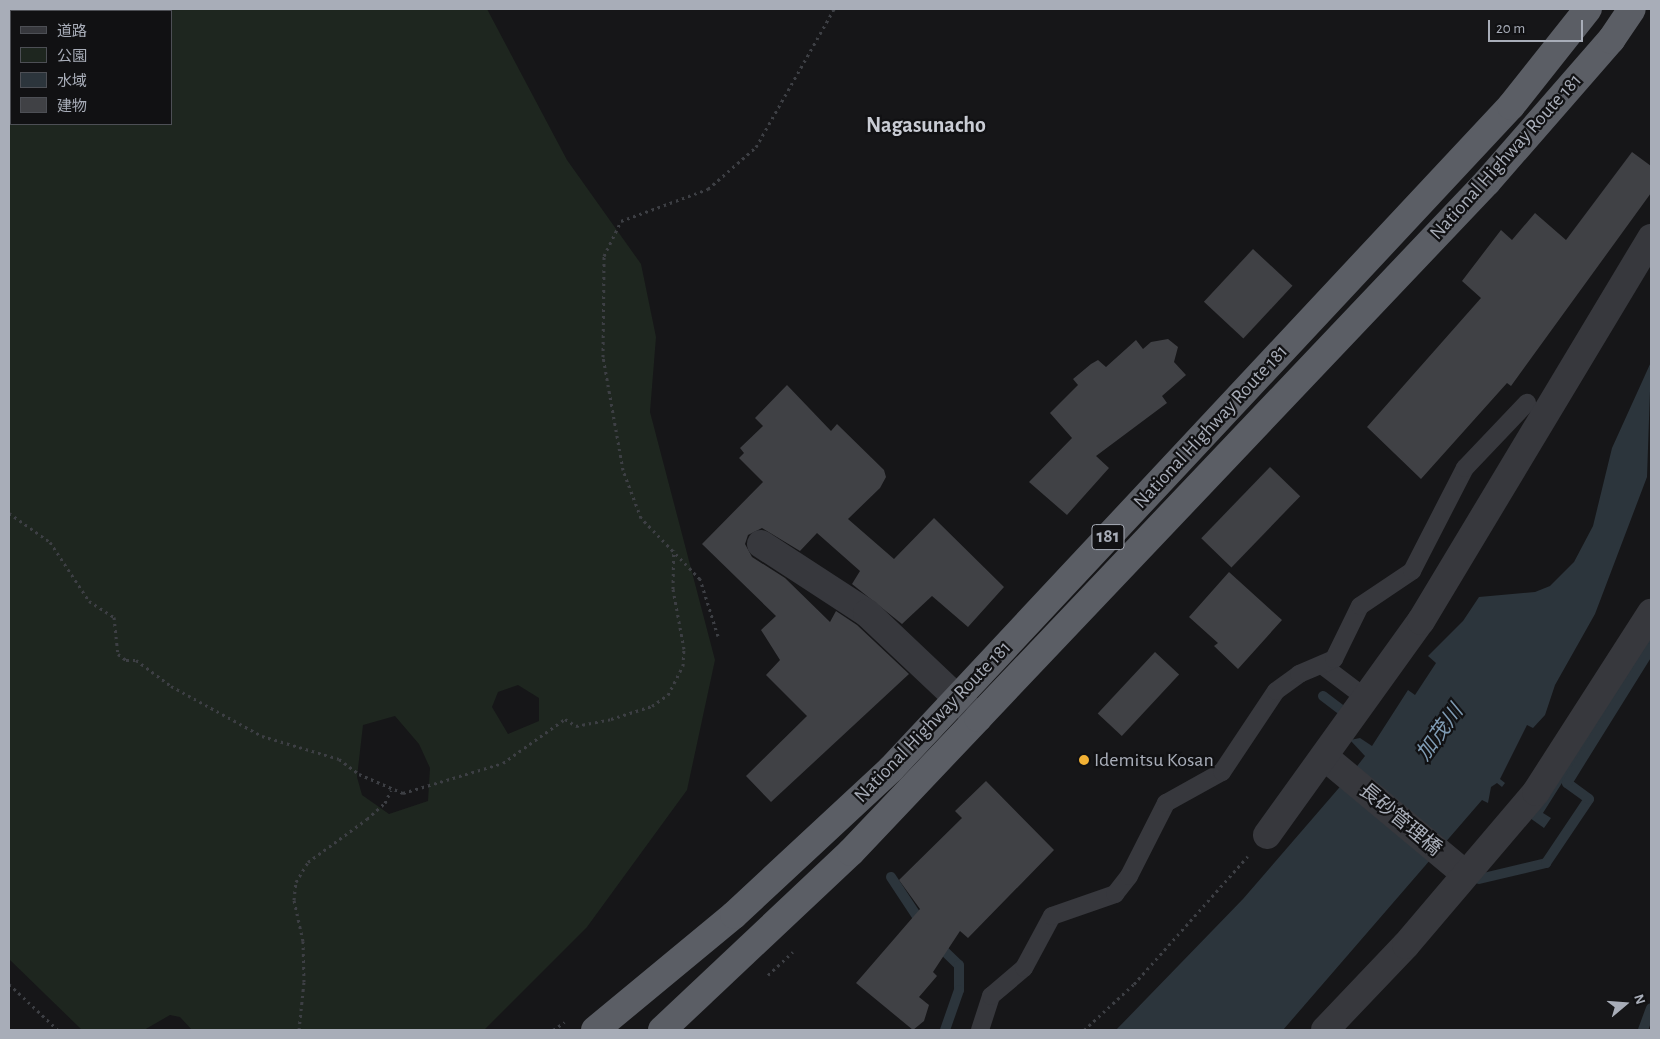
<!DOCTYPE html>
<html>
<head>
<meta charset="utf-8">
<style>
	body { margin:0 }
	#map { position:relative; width:1660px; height:1039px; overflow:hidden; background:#161618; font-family:"Alegreya Sans","Noto Sans JP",sans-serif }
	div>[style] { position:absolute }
	.green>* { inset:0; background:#1e261f }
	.water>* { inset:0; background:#2c353c }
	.stream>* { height:10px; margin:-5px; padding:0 5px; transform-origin:5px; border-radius:5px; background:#2c353c }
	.building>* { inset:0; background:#404145; transform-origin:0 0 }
	.path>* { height:3px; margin-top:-1.5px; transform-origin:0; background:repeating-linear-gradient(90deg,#3d3f44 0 2.5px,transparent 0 6.5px) }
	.service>* { height:18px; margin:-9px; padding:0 9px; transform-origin:9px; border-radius:9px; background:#37383d }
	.minor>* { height:28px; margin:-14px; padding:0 14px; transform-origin:14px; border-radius:14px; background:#37383d }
	.trunk>* { height:28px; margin:-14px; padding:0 14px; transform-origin:14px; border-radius:14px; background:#5b5e65 }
	.dots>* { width:14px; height:14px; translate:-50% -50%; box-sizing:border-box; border:2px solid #111113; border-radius:50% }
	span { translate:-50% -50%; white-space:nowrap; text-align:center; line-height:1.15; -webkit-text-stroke:4.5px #111113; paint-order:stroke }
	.shield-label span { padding:1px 4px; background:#111113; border:1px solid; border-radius:4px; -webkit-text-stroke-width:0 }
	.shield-label { font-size:19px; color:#a8adb8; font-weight:700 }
	.street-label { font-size:20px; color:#a8adb8 }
	.poi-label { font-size:20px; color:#a8adb8 }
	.left { translate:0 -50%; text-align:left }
	.water-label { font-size:21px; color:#7f9bb3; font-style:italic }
	.quarter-label { font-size:22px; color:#c9ccd4; font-weight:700 }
	.frame { position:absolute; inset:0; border:10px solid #a8adb8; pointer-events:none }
	.legend { position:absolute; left:10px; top:10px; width:162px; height:115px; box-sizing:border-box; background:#111113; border:1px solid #4d4f55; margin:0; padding:6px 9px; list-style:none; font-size:15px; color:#a8adb8 }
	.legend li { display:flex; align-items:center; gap:10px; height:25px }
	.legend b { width:25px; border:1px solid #4d4f55 }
	.north { position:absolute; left:1600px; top:979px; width:50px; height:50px; -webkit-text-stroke:4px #111113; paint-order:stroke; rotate:72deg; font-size:14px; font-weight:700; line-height:20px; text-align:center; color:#a8adb8 }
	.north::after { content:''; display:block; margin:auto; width:18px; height:22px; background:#a8adb8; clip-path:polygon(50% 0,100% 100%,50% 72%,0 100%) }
	.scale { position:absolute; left:1488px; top:20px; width:95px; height:22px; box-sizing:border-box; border:2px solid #a8adb8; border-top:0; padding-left:6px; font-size:15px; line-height:18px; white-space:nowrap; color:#a8adb8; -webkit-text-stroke:4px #111113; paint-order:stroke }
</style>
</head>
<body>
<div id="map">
	<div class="green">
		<i style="clip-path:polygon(evenodd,9px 9px,487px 9px,567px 160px,641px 264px,656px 337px,650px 412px,715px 660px,687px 790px,587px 927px,484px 1030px,192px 1030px,180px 1017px,170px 1015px,144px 1030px,82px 1030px,9px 959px,9px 9px,11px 11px,171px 11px,171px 124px,11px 124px,11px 11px,9px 9px,518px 685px,539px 698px,539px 721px,508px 734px,492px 707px,498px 692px,518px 685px,9px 9px,395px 716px,419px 744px,430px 768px,428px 801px,389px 814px,362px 795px,357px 777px,363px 725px,395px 716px)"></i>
	</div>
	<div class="water">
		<i style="clip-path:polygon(1651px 362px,1647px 477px,1595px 614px,1555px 685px,1545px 715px,1533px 728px,1527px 725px,1500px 779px,1505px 783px,1502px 787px,1497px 783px,1491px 787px,1488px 803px,1482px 800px,1283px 1030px,1116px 1030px,1243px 899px,1351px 774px,1365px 756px,1350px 740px,1360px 738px,1372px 746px,1408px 690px,1415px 695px,1436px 663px,1428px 656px,1463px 621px,1479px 597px,1535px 592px,1550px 586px,1574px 562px,1593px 526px,1612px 448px)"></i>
		<i style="clip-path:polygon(1651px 618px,1651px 642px,1543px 813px,1551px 818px,1544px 828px,1530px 818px)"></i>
	</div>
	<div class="stream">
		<i style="left:1323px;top:696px;width:26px;rotate:37deg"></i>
		<i style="left:1344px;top:712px;width:8px;rotate:-50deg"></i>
		<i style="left:891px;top:877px;width:56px;rotate:56.6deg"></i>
		<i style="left:1479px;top:879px;width:69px;rotate:-13.4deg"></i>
		<i style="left:1546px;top:863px;width:77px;rotate:-56.1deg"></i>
		<i style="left:1589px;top:799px;width:27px;rotate:-144deg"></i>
		<i style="left:1567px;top:783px;width:159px;rotate:-58.1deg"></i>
		<i style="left:937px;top:944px;width:30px;rotate:44deg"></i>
		<i style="left:959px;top:965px;width:25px;rotate:90deg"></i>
		<i style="left:959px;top:990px;width:42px;rotate:109.3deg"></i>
		<i style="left:1643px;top:1030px;width:23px;rotate:-70deg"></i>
	</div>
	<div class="building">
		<i style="clip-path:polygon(1632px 152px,1651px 166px,1651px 193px,1511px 386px,1507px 383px,1421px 479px,1367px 427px,1481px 298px,1462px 281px,1501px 230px,1512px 240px,1535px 213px,1566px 240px)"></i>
		<i style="left:1253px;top:249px;width:54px;height:72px;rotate:43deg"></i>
		<i style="clip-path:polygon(1168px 339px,1178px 347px,1174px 362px,1186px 375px,1162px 396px,1167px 403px,1096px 456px,1109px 468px,1067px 515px,1029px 482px,1072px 438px,1050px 413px,1078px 385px,1073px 379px,1091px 364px,1098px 360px,1106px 367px,1136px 340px,1143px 349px,1151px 342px)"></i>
		<i style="clip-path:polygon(787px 385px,831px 431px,837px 424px,884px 470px,886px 477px,880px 488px,848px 519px,894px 559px,934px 518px,1004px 587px,968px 627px,932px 596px,902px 624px,852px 584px,860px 571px,817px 533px,800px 551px,762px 528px,748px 535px,745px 544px,752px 557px,785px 578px,830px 622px,836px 611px,857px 625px,909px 674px,771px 802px,746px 776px,807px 716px,766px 675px,780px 660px,761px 630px,776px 616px,702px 544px,763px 482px,739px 458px,744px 453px,740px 448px,763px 426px,755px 418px)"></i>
		<i style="left:1270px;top:467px;width:42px;height:99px;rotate:44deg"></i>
		<i style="clip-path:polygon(1229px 572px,1282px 620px,1238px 669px,1214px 646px,1218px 643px,1189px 617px)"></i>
		<i style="left:1155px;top:652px;width:33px;height:84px;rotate:43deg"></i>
		<i style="clip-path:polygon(986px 781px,1054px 850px,968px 938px,960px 931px,933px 972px,937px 976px,919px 997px,929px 1005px,924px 1021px,913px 1030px,856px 983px,920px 909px,899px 880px,962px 818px,955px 811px)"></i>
	</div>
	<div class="path">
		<i style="left:9px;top:513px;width:50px;rotate:35.3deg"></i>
		<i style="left:50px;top:542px;width:71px;rotate:56.5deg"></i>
		<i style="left:89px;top:601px;width:30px;rotate:33deg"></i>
		<i style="left:114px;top:617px;width:37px;rotate:84deg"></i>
		<i style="left:118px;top:654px;width:10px;rotate:37deg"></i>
		<i style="left:126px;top:660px;width:10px"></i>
		<i style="left:136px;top:660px;width:44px;rotate:36.6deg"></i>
		<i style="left:171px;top:686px;width:104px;rotate:28.8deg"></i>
		<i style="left:262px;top:736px;width:80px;rotate:16.6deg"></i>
		<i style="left:339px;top:759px;width:25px;rotate:37deg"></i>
		<i style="left:359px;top:774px;width:48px;rotate:23.4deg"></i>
		<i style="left:403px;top:793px;width:104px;rotate:-16.7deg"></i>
		<i style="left:503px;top:763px;width:76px;rotate:-35.4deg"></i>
		<i style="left:565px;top:719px;width:13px;rotate:32deg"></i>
		<i style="left:576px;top:726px;width:36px;rotate:-11deg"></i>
		<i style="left:611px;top:719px;width:43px;rotate:-17.6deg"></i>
		<i style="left:652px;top:706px;width:19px;rotate:-35deg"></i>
		<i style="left:668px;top:695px;width:33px;rotate:-63deg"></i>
		<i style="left:683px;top:666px;width:17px;rotate:-87deg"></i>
		<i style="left:684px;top:649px;width:61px;rotate:-100.4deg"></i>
		<i style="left:673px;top:589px;width:39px;rotate:-89deg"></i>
		<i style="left:718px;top:636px;width:60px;rotate:-107.5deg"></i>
		<i style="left:700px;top:579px;width:85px;rotate:-134deg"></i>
		<i style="left:641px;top:518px;width:51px;rotate:-110.6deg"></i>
		<i style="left:623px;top:470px;width:115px;rotate:-100deg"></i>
		<i style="left:603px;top:357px;width:101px;rotate:-89.4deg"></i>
		<i style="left:604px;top:256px;width:39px;rotate:-64deg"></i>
		<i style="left:621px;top:221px;width:93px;rotate:-20.2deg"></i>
		<i style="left:708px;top:189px;width:64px;rotate:-41.2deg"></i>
		<i style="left:756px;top:147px;width:159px;rotate:-60.5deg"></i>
		<i style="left:768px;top:975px;width:34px;rotate:-43deg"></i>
		<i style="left:9px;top:984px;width:67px;rotate:43.2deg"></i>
		<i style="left:299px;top:1030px;width:48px;rotate:-84.1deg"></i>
		<i style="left:304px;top:982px;width:41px;rotate:-91.4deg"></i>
		<i style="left:303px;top:941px;width:42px;rotate:-102.4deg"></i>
		<i style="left:294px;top:900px;width:18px;rotate:-84deg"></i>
		<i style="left:296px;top:882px;width:23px;rotate:-59deg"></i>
		<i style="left:308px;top:862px;width:73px;rotate:-36.1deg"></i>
		<i style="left:367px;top:819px;width:24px;rotate:-42deg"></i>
		<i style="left:385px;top:803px;width:14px;rotate:-65deg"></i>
		<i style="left:553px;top:1030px;width:14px;rotate:-34deg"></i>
		<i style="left:1084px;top:1030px;width:68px;rotate:-42.6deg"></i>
		<i style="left:1134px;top:984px;width:171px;rotate:-48.3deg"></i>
	</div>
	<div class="service">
		<i style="left:1322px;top:665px;width:56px;rotate:37.1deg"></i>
		<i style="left:980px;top:1030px;width:36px;rotate:-72deg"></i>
		<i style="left:991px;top:996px;width:43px;rotate:-40.3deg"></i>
		<i style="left:1024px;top:968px;width:59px;rotate:-61.7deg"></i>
		<i style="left:1052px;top:916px;width:67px;rotate:-19.2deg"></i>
		<i style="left:1115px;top:894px;width:23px;rotate:-52deg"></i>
		<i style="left:1129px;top:876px;width:82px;rotate:-63.1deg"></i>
		<i style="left:1166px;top:803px;width:64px;rotate:-29deg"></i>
		<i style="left:1222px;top:772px;width:97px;rotate:-56.3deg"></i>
		<i style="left:1276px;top:691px;width:29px;rotate:-36deg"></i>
		<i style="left:1299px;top:674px;width:38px;rotate:-23deg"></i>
		<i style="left:1334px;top:659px;width:59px;rotate:-63.9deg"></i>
		<i style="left:1360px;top:606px;width:63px;rotate:-33.9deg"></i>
		<i style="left:1412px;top:571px;width:116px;rotate:-62.8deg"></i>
		<i style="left:1465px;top:468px;width:90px;rotate:-46.4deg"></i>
	</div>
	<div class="minor">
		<i style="left:761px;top:544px;width:126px;rotate:33.1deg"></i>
		<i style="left:867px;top:613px;width:153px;rotate:43.4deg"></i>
		<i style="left:1326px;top:758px;width:180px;rotate:39.8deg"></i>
		<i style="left:1267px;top:835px;width:264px;rotate:-54.3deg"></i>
		<i style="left:1421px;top:621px;width:447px;rotate:-59deg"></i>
		<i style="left:1325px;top:1030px;width:117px;rotate:-46.4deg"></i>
		<i style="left:1406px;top:945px;width:201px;rotate:-49.6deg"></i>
		<i style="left:1536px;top:792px;width:213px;rotate:-57.3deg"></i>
	</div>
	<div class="trunk">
		<i style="left:595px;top:1030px;width:180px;rotate:-39.6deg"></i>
		<i style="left:734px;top:915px;width:214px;rotate:-42.9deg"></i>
		<i style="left:891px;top:769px;width:908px;rotate:-46.92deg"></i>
		<i style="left:1511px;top:106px;width:124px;rotate:-51.6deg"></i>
		<i style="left:662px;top:1030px;width:260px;rotate:-43.3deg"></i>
		<i style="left:851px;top:852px;width:185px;rotate:-46.5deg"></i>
		<i style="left:978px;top:718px;width:739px;rotate:-46.48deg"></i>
		<i style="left:1487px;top:182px;width:189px;rotate:-48.9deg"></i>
		<i style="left:1611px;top:40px;width:37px;rotate:-56deg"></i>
	</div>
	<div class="dots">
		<i style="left:1084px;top:760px;background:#f2b134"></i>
	</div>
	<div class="shield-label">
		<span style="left:1108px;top:537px">181</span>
	</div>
	<div class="street-label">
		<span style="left:1506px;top:157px;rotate:-48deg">National Highway Route 181</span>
		<span style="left:1211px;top:427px;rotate:-47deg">National Highway Route 181</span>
		<span style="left:933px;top:722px;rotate:-46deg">National Highway Route 181</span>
		<span style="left:1400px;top:820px;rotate:40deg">長砂管理橋</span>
	</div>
	<div class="poi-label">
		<span class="left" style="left:1094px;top:760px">Idemitsu Kosan</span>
	</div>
	<div class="water-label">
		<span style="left:1440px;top:733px;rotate:-54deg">加茂川</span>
	</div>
	<div class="quarter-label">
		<span style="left:926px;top:126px">Nagasunacho</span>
	</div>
	<div class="frame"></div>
	<ul class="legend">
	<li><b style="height:6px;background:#37383d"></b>道路</li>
	<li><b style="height:14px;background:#1e261f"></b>公園</li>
	<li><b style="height:14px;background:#2c353c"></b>水域</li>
	<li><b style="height:14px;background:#404145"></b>建物</li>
	</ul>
	<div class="north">N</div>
	<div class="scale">20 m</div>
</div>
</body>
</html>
